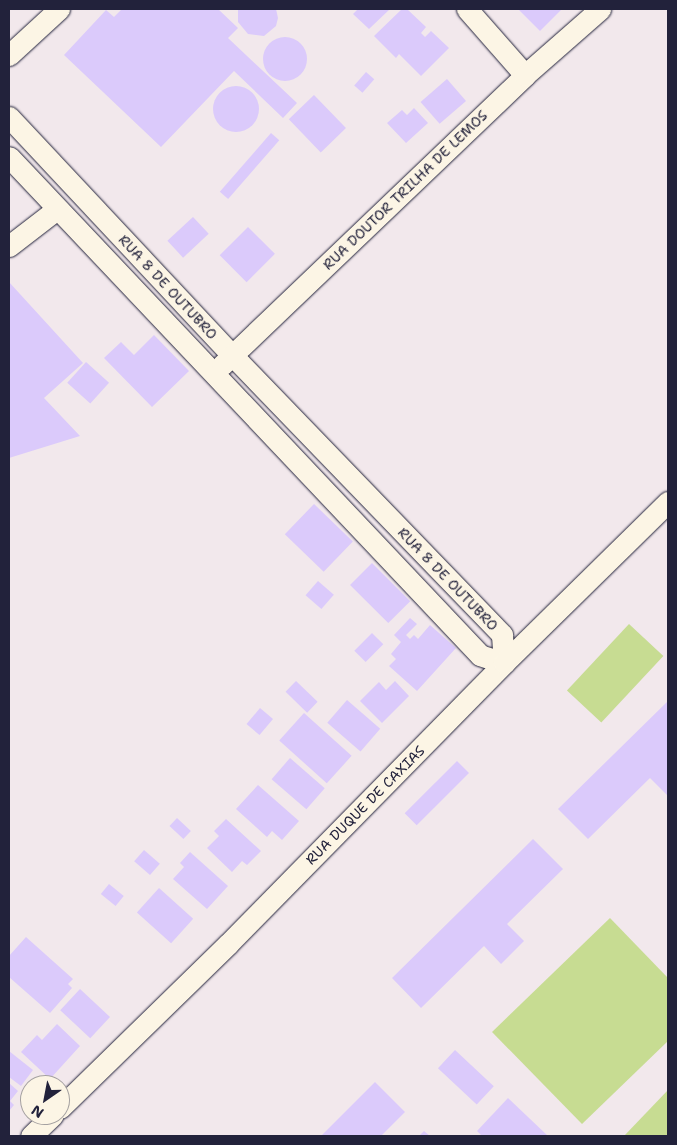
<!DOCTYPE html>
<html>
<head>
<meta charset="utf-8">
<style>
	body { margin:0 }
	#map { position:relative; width:677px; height:1145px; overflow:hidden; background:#f2e8ec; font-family:"Shantell Sans",sans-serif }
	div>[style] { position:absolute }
	.green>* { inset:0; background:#c7dc92; transform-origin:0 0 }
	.building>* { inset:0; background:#dbcafb; transform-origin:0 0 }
	.round { border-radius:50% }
	.roads { filter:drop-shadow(0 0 1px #22223b) drop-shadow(0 0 1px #22223b) }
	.minor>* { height:21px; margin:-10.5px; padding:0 10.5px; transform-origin:10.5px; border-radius:10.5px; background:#fcf5e5 }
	span { translate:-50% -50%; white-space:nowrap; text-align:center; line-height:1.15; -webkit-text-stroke:4px #fcf5e5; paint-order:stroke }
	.street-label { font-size:14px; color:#22223b }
	.frame { position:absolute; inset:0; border:10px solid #22223b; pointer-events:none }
	.north { position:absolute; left:20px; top:1075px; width:50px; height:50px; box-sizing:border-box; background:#fcf5e5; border:1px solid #a5a1a1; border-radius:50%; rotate:213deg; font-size:14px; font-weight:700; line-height:20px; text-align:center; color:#22223b }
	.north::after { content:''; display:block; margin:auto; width:18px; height:22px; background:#22223b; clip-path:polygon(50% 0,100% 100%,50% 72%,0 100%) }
</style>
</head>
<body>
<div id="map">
	<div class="green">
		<i style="left:629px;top:624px;width:47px;height:91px;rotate:43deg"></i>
		<i style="clip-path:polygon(610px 918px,668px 978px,668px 1041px,582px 1124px,492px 1032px)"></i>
		<i style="clip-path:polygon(668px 1090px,668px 1136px,624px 1136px)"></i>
	</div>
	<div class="building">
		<i style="clip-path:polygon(122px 9px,218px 9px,238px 28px,228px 38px,297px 103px,283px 118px,234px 71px,161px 147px,64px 55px,106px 10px,114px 17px)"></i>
		<i style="clip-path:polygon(238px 9px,276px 9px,278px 18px,276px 26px,264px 36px,248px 34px,238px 22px)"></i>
		<i style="clip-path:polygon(358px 9px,390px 9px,369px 29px,353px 14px)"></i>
		<i style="clip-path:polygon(402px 9px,407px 9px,426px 27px,421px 33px,425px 37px,431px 31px,449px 48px,421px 76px,399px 54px,396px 58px,374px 36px)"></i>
		<i style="clip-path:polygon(518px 9px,562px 9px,540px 31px)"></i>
		<i class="round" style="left:263px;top:37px;width:44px;height:44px"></i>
		<i style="left:366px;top:72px;width:11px;height:18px;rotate:41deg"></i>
		<i style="left:447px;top:79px;width:29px;height:35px;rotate:49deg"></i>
		<i class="round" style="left:213px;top:86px;width:46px;height:46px"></i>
		<i style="left:314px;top:95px;width:46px;height:35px;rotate:46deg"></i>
		<i style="clip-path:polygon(414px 108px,428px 123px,406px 143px,387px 123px,402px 110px,407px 115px)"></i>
		<i style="left:271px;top:133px;width:11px;height:78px;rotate:41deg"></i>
		<i style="left:193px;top:217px;width:23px;height:35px;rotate:47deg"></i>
		<i style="left:248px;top:227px;width:38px;height:40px;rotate:45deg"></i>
		<i style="clip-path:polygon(9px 282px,83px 363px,44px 398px,80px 436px,9px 458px)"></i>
		<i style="clip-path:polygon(154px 335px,189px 371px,152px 407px,104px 358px,121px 342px,134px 355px)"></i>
		<i style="left:86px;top:362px;width:31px;height:28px;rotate:42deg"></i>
		<i style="left:314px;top:504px;width:54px;height:42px;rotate:44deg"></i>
		<i style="left:372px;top:563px;width:54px;height:31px;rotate:45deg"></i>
		<i style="left:318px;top:581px;width:21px;height:19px;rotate:41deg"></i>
		<i style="clip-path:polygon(410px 618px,417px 624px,406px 635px,410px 639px,414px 635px,418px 639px,430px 625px,456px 648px,417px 691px,389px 666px,396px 659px,391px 654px,401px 642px,394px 635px)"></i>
		<i style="left:372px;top:633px;width:16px;height:25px;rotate:45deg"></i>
		<i style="left:296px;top:681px;width:30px;height:15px;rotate:44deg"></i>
		<i style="clip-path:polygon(395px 681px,409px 696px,382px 723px,360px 701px,379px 682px,386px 690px)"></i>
		<i style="left:347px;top:700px;width:44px;height:30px;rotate:41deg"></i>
		<i style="clip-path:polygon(668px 701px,668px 796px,650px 778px,588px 839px,558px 809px)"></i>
		<i style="left:260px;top:708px;width:17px;height:21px;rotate:40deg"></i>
		<i style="left:304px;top:713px;width:64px;height:37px;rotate:42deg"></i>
		<i style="left:290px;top:758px;width:46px;height:28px;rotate:41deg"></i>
		<i style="left:457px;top:761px;width:17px;height:74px;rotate:45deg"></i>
		<i style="clip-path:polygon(258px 785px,299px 821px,282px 840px,272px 831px,267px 837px,236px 809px)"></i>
		<i style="left:177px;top:818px;width:19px;height:11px;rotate:43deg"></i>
		<i style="clip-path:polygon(226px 819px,261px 851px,247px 865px,242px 861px,232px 872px,207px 848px,219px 836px,214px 831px)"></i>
		<i style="clip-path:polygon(533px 839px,563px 869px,507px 924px,524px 941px,501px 964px,484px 946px,421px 1008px,392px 978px)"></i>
		<i style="left:144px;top:850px;width:21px;height:15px;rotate:41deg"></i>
		<i style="clip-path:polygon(190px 852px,228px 886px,207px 909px,173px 879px,184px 867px,180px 863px)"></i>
		<i style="left:109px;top:884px;width:19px;height:13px;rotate:39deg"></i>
		<i style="left:159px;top:888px;width:46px;height:33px;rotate:42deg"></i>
		<i style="clip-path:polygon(26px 937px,73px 979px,68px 984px,72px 988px,50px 1013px,9px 977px,9px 956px)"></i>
		<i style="left:80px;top:989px;width:41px;height:29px;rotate:43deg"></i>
		<i style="clip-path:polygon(57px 1024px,80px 1046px,50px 1079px,21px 1052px,37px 1035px,42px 1040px)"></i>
		<i style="left:455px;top:1050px;width:53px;height:25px;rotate:43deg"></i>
		<i style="clip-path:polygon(9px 1051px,33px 1070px,21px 1086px,9px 1077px)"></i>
		<i style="clip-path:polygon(375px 1082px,405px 1112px,381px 1136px,321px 1136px)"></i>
		<i style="clip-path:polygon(9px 1083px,18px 1091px,10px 1101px,14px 1105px,9px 1111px)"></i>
		<i style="clip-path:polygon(508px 1098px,548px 1136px,482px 1136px,477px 1131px)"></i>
		<i style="clip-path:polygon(424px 1131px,430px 1136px,419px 1136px)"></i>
	</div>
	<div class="roads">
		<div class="minor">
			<i style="left:467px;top:9px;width:88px;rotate:48.7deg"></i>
			<i style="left:9px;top:55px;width:68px;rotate:-42.6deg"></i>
			<i style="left:9px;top:117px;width:326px;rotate:46.9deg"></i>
			<i style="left:232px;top:355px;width:389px;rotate:46deg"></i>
			<i style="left:502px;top:635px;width:28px;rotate:86deg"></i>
			<i style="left:504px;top:663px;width:25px;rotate:-162deg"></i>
			<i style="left:480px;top:655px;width:685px;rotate:-133.4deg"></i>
			<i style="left:9px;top:246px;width:61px;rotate:-37.6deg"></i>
			<i style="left:222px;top:365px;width:419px;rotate:-43.7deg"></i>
			<i style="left:525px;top:75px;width:100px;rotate:-41.3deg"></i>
			<i style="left:60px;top:1108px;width:235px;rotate:-44.3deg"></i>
			<i style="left:228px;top:944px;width:394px;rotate:-45.5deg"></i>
			<i style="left:504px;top:663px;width:230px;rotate:-44.5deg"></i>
			<i style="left:31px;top:1136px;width:30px;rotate:-44deg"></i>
		</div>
	</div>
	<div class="street-label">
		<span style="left:405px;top:190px;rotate:-44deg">RUA DOUTOR TRILHA DE LEMOS</span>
		<span style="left:168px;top:287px;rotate:47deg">RUA 8 DE OUTUBRO</span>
		<span style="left:448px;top:579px;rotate:46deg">RUA 8 DE OUTUBRO</span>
		<span style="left:365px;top:805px;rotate:-45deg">RUA DUQUE DE CAXIAS</span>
	</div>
	<div class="frame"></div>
	<div class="north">N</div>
</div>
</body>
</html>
